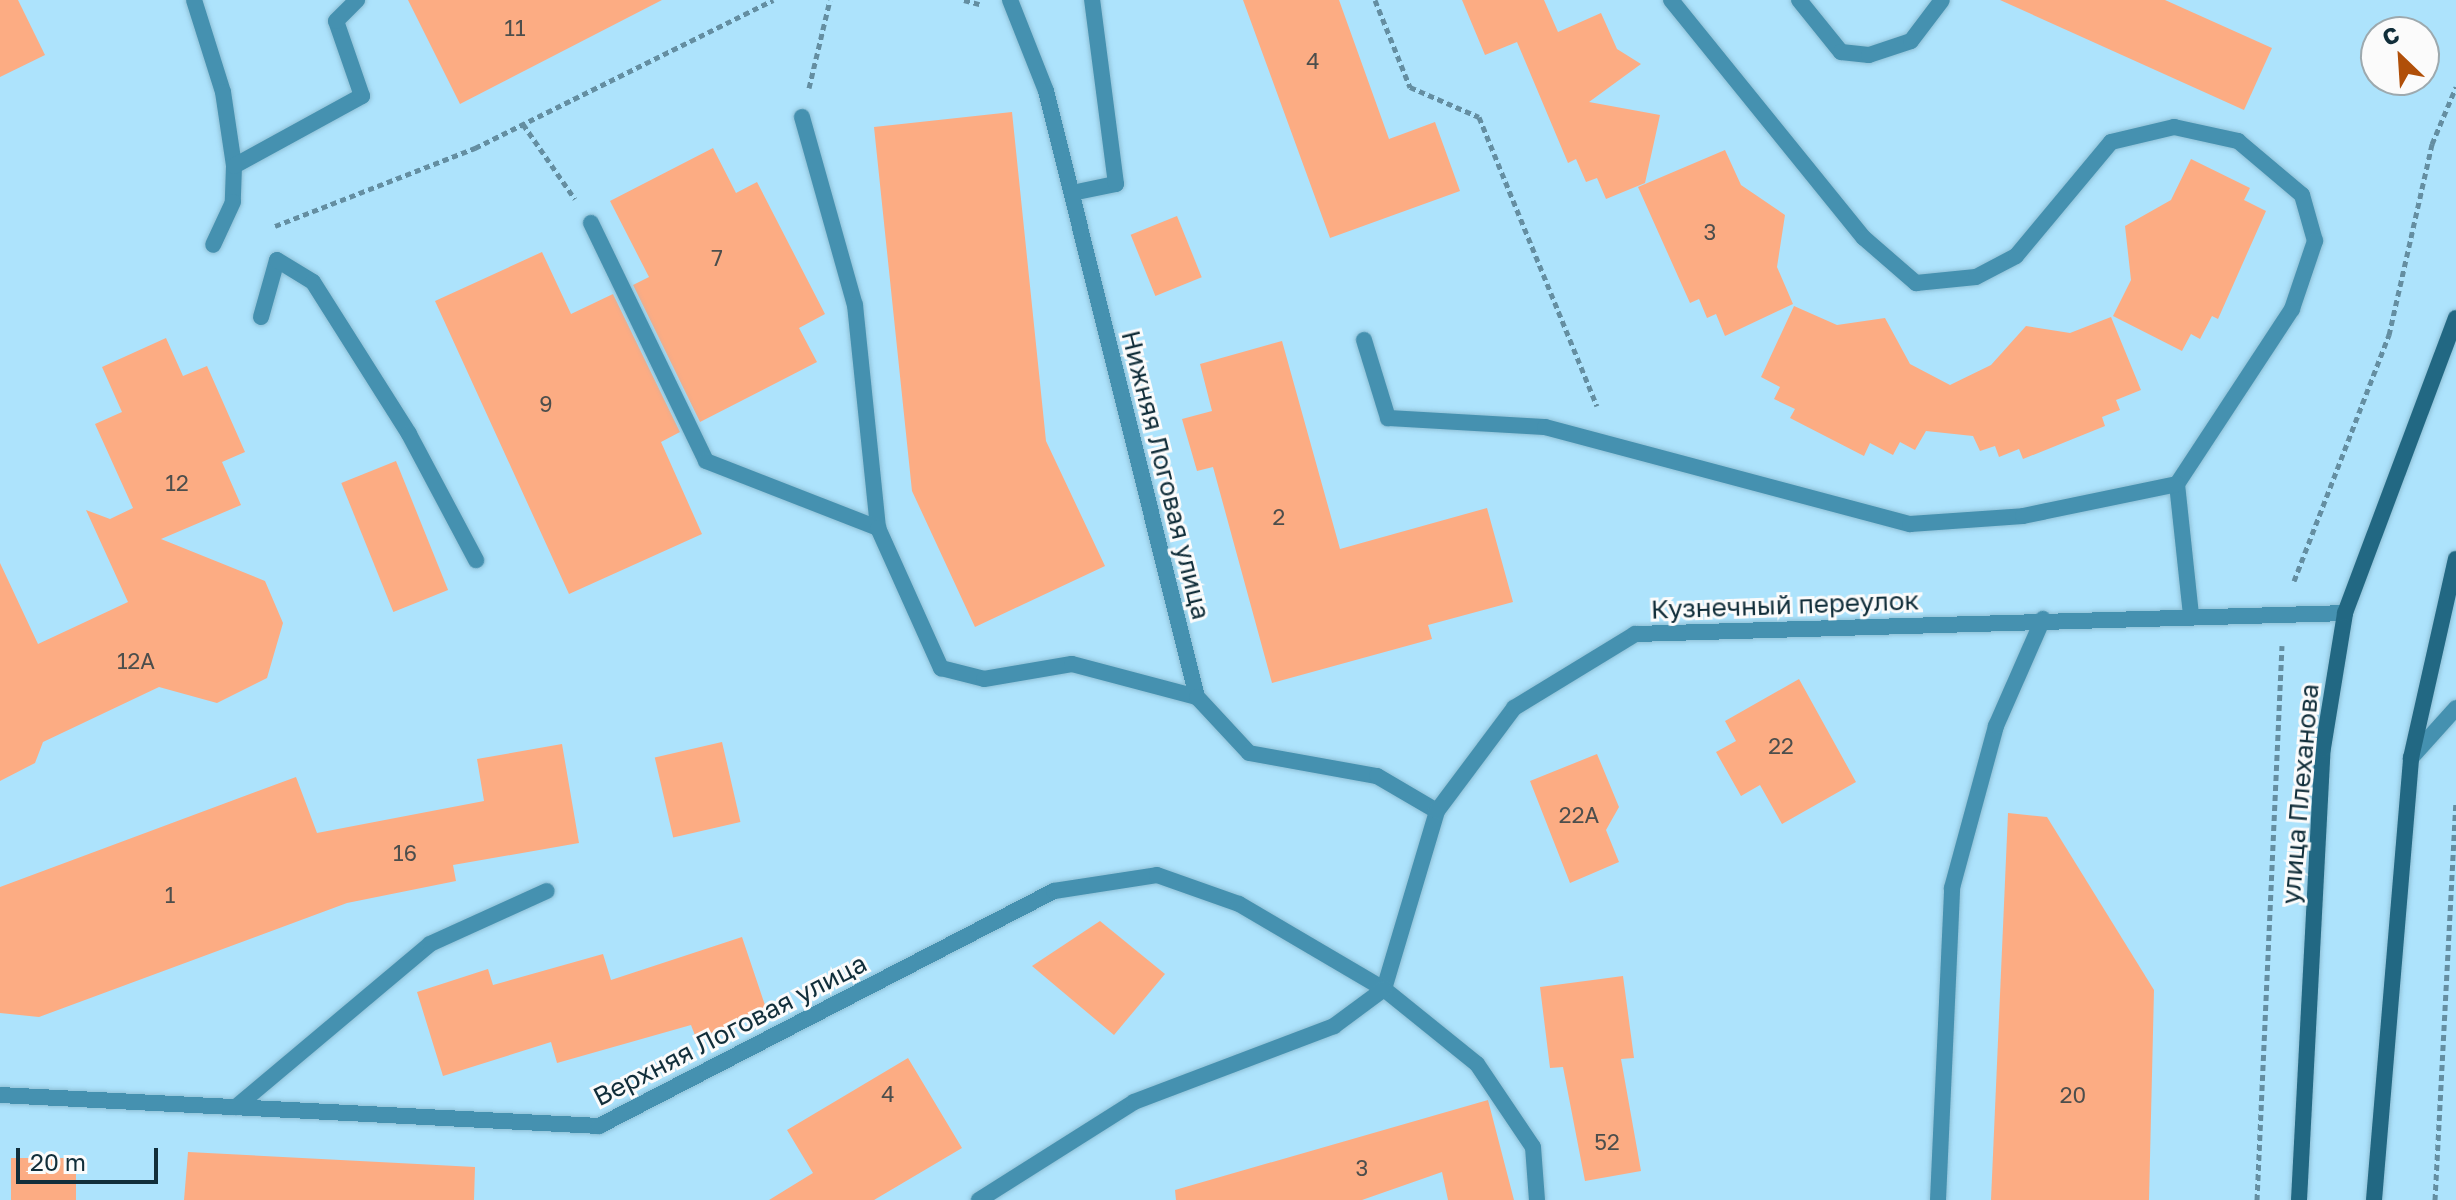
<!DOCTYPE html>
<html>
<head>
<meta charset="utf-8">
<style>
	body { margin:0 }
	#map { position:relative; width:2456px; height:1200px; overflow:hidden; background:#ade3fc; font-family:"Golos Text",sans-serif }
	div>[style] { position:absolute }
	.building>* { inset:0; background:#fcac83; transform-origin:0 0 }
	.path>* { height:5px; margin-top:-2.5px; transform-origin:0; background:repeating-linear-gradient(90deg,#648ea1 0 6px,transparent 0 10px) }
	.roads { filter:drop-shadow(0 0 2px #8ebfd5) drop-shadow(0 0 2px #8ebfd5) }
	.lane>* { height:16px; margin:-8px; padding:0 8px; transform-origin:8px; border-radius:8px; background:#4591b0 }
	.street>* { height:16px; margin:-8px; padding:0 8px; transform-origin:8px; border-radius:8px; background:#4591b0 }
	.secondary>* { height:16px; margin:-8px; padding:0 8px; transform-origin:8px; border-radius:8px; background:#226883 }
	span { translate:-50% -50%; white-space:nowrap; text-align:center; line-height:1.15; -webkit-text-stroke:6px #fbfbfb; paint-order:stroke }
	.number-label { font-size:22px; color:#4c4e4c }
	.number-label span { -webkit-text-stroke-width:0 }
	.street-label { font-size:26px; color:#112e3a }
	.north { position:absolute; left:2360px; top:16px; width:80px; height:80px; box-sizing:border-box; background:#fbfbfb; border:2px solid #9da9ae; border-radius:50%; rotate:335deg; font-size:22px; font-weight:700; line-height:32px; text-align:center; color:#112e3a }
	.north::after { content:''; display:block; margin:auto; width:28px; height:36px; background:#b04f09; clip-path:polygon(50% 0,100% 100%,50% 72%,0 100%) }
	.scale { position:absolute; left:16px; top:1148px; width:142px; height:36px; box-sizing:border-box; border:4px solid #112e3a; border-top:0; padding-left:10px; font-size:24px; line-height:28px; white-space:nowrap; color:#112e3a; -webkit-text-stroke:6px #fbfbfb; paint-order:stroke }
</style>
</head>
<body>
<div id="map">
	<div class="building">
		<i style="clip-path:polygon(0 0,18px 0,45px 55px,0 77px)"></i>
		<i style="clip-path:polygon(408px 0,662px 0,460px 104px)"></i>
		<i style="clip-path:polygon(1243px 0,1339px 0,1389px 139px,1435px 122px,1460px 191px,1330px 238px)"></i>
		<i style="clip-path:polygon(1462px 0,1544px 0,1558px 32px,1601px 13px,1617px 49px,1641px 64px,1589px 102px,1660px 115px,1645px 183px,1606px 199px,1597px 178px,1586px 182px,1576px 159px,1568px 163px,1517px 42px,1485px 55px)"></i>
		<i style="clip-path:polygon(2000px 0,2165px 0,2272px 48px,2244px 110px)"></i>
		<i style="clip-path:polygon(1012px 112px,1046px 441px,1105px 566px,975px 627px,912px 491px,874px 127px)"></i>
		<i style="clip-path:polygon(713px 148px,736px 193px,757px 182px,825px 314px,799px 328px,817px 362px,700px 422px,633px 285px,649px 277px,610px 201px)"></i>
		<i style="clip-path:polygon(1725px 150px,1741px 185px,1785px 215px,1777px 267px,1793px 304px,1725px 336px,1716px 314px,1707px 318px,1699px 299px,1690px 303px,1638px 187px)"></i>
		<i style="clip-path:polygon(2191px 159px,2250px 188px,2244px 200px,2266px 211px,2218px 319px,2212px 316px,2200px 339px,2191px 334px,2182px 351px,2113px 316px,2131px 280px,2125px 226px,2171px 200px)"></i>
		<i style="left:1177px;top:216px;width:66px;height:50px;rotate:68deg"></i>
		<i style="clip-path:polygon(542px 252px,571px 314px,613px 294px,680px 432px,661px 442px,702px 534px,569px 594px,435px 301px)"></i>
		<i style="clip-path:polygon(1794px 306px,1837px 325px,1885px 318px,1910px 364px,1950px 385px,1991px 365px,2026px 326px,2070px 333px,2111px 317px,2141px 390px,2116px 400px,2120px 410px,2102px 417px,2105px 426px,2023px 459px,2019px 449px,1999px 457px,1995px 446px,1980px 451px,1973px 436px,1926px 431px,1915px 450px,1900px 442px,1893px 455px,1870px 443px,1864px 456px,1790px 418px,1795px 409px,1774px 399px,1780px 387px,1761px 377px)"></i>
		<i style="clip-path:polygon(166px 338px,183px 376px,207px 366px,245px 452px,222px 462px,241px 505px,161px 539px,265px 581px,283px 623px,267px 678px,217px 703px,159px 687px,43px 742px,35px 763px,0 781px,0 563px,38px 644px,128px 602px,86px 510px,110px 519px,133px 508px,95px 424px,122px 412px,102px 367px)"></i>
		<i style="clip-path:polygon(1282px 341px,1340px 549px,1487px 508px,1513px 602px,1428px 625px,1432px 639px,1272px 683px,1213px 467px,1197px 471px,1182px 419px,1212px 411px,1200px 364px)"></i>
		<i style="left:396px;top:461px;width:139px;height:59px;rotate:68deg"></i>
		<i style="clip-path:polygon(1799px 679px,1856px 782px,1782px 824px,1760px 785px,1741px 796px,1716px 752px,1736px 741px,1725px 721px)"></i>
		<i style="left:722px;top:742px;width:82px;height:69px;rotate:77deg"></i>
		<i style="clip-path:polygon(562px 744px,579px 843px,453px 865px,456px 881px,347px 903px,39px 1017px,0 1013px,0 887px,296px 777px,317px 833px,484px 801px,477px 759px)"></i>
		<i style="clip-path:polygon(1597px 754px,1619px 807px,1606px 830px,1619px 862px,1570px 883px,1530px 781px)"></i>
		<i style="clip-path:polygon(2008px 813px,2047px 817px,2154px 990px,2149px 1200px,1991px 1200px)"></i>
		<i style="clip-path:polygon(1100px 921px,1165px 974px,1114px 1035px,1032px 966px)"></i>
		<i style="clip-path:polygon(742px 937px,768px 1014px,696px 1038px,691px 1025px,557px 1063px,551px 1042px,443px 1076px,417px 992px,488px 969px,493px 985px,603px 954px,611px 980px)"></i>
		<i style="clip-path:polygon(1623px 976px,1634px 1058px,1621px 1059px,1641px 1171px,1585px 1181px,1563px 1067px,1550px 1068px,1540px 987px)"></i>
		<i style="clip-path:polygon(908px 1058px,962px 1148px,874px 1200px,769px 1200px,813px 1173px,787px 1130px)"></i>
		<i style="clip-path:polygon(1488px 1100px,1514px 1200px,1448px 1200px,1442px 1172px,1362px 1200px,1176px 1200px,1175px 1190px)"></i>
		<i style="clip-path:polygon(188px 1152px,475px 1167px,474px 1200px,184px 1200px)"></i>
		<i style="left:76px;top:1158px;width:42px;height:65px;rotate:90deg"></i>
	</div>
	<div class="path">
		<i style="left:964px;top:0;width:16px;rotate:15deg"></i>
		<i style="left:1375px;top:0;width:94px;rotate:68.1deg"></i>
		<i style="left:1410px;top:87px;width:75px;rotate:23.5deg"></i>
		<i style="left:1479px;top:117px;width:312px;rotate:67.8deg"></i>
		<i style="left:809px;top:88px;width:90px;rotate:-76.6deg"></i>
		<i style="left:523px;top:124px;width:91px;rotate:55.3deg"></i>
		<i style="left:275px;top:226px;width:215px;rotate:-21.3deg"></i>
		<i style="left:475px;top:148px;width:333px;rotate:-26.4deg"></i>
		<i style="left:2294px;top:581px;width:264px;rotate:-68.9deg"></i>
		<i style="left:2389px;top:335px;width:196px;rotate:-77.3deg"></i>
		<i style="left:2432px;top:144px;width:62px;rotate:-67.2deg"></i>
		<i style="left:2257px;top:1200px;width:555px;rotate:-87.42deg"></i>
		<i style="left:2435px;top:1200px;width:397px;rotate:-87deg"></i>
	</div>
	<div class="roads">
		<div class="lane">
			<i style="left:194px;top:0;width:96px;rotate:72.5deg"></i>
			<i style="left:223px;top:92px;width:75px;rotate:81.5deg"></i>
			<i style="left:234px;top:166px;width:36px;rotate:92deg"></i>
			<i style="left:233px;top:202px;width:47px;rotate:114.9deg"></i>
			<i style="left:1671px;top:0;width:306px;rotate:51deg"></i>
			<i style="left:1864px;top:238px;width:69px;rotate:40.9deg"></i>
			<i style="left:1916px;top:283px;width:60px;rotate:-5.7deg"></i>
			<i style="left:1976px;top:277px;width:45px;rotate:-27.7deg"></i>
			<i style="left:2016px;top:256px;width:148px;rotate:-50.2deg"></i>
			<i style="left:2111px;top:142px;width:65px;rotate:-13.4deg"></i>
			<i style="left:2174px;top:127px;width:66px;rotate:12.3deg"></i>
			<i style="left:2238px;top:141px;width:84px;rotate:40.2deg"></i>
			<i style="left:2302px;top:195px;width:48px;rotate:74.2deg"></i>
			<i style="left:2315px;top:241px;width:72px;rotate:108.7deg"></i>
			<i style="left:2292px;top:309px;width:209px;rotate:123.3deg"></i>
			<i style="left:2177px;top:484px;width:131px;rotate:83.9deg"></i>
			<i style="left:1799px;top:0;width:67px;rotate:51.1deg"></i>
			<i style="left:1841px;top:52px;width:28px;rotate:6deg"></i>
			<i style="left:1869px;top:55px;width:44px;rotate:-18.4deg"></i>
			<i style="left:1911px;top:41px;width:51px;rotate:-52.9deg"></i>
			<i style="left:802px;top:117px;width:195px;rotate:74.3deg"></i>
			<i style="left:855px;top:305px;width:224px;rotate:84.1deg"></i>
			<i style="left:234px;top:166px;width:146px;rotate:-28.7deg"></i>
			<i style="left:362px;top:96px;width:79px;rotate:-109.1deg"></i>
			<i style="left:336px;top:21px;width:30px;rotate:-45deg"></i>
			<i style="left:1072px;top:193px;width:45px;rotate:-11.6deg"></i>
			<i style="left:1116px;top:184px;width:186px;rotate:-97.4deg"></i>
			<i style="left:591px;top:223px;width:264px;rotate:64.2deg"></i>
			<i style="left:706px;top:461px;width:185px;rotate:21.3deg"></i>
			<i style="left:878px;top:528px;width:154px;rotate:65.8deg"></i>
			<i style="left:941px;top:668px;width:44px;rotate:14.3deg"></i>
			<i style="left:984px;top:679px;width:89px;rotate:-9.7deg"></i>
			<i style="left:1072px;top:664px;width:129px;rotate:14.8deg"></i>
			<i style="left:261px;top:317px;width:59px;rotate:-74.3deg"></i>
			<i style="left:277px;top:260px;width:42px;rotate:31.4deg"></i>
			<i style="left:313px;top:282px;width:180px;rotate:57.7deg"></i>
			<i style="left:409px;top:434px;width:143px;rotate:62deg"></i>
			<i style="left:1364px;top:340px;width:82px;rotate:72.9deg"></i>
			<i style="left:1388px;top:418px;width:157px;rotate:3.3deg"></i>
			<i style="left:1545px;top:427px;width:378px;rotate:14.9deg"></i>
			<i style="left:1910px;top:524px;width:113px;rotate:-4deg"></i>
			<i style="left:2023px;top:516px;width:157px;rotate:-11.7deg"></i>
			<i style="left:236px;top:1107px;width:253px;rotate:-40deg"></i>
			<i style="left:430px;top:944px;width:128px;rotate:-24.4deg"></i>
			<i style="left:1938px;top:1200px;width:312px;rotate:-87.4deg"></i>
			<i style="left:1952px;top:888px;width:168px;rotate:-74.8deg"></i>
			<i style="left:1996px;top:726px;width:117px;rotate:-66.3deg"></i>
		</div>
		<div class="street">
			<i style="left:1010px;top:0;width:98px;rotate:68.4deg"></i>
			<i style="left:1046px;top:91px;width:625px;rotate:76.01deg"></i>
			<i style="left:1197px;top:697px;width:76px;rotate:47.1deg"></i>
			<i style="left:1249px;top:753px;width:130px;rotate:10.2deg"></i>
			<i style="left:1377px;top:776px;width:69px;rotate:30.3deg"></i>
			<i style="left:2411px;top:758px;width:67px;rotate:-48deg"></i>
			<i style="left:1384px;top:989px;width:186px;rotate:-73.4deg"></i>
			<i style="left:1437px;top:811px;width:129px;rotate:-53.2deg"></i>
			<i style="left:1514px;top:708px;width:142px;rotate:-31.4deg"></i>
			<i style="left:1635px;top:634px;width:710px;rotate:-1.69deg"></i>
			<i style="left:0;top:1095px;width:600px;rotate:2.96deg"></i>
			<i style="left:599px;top:1126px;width:512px;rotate:-27.32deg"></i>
			<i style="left:1054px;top:891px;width:104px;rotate:-8.8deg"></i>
			<i style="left:1157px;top:875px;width:87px;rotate:19.5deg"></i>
			<i style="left:1239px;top:904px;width:168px;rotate:30.4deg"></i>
			<i style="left:1384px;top:989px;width:119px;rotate:38.9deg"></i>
			<i style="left:1477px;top:1064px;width:100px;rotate:56deg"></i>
			<i style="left:1533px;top:1147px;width:53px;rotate:85.7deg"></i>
			<i style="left:979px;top:1200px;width:183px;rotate:-32.3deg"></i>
			<i style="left:1134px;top:1102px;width:214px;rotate:-20.8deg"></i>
			<i style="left:1334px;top:1026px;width:62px;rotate:-36.5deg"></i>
		</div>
		<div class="secondary">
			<i style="left:2299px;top:1200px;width:453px;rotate:-87deg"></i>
			<i style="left:2323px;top:748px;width:137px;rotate:-80.7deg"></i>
			<i style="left:2345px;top:613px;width:315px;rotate:-69.4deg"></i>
			<i style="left:2374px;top:1200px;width:444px;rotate:-85.2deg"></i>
			<i style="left:2411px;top:758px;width:204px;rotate:-77.3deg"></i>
		</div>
	</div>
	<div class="number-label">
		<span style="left:515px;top:28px">11</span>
		<span style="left:1313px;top:61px">4</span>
		<span style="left:1710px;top:232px">3</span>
		<span style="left:717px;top:258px">7</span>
		<span style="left:546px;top:404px">9</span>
		<span style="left:177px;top:483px">12</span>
		<span style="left:1279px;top:517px">2</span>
		<span style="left:136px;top:661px">12А</span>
		<span style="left:1781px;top:746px">22</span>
		<span style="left:1579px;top:815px">22А</span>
		<span style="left:405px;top:853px">16</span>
		<span style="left:170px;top:895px">1</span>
		<span style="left:888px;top:1094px">4</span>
		<span style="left:2073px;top:1095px">20</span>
		<span style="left:1607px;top:1142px">52</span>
		<span style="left:1362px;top:1168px">3</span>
	</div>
	<div class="street-label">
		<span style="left:1166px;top:475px;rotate:76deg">Нижняя Логовая улица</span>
		<span style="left:1785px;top:605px;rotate:-2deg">Кузнечный переулок</span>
		<span style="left:2300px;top:794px;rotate:-85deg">улица Плеханова</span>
		<span style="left:730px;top:1030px;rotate:-27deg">Верхняя Логовая улица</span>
	</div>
	<div class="north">С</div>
	<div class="scale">20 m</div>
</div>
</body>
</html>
